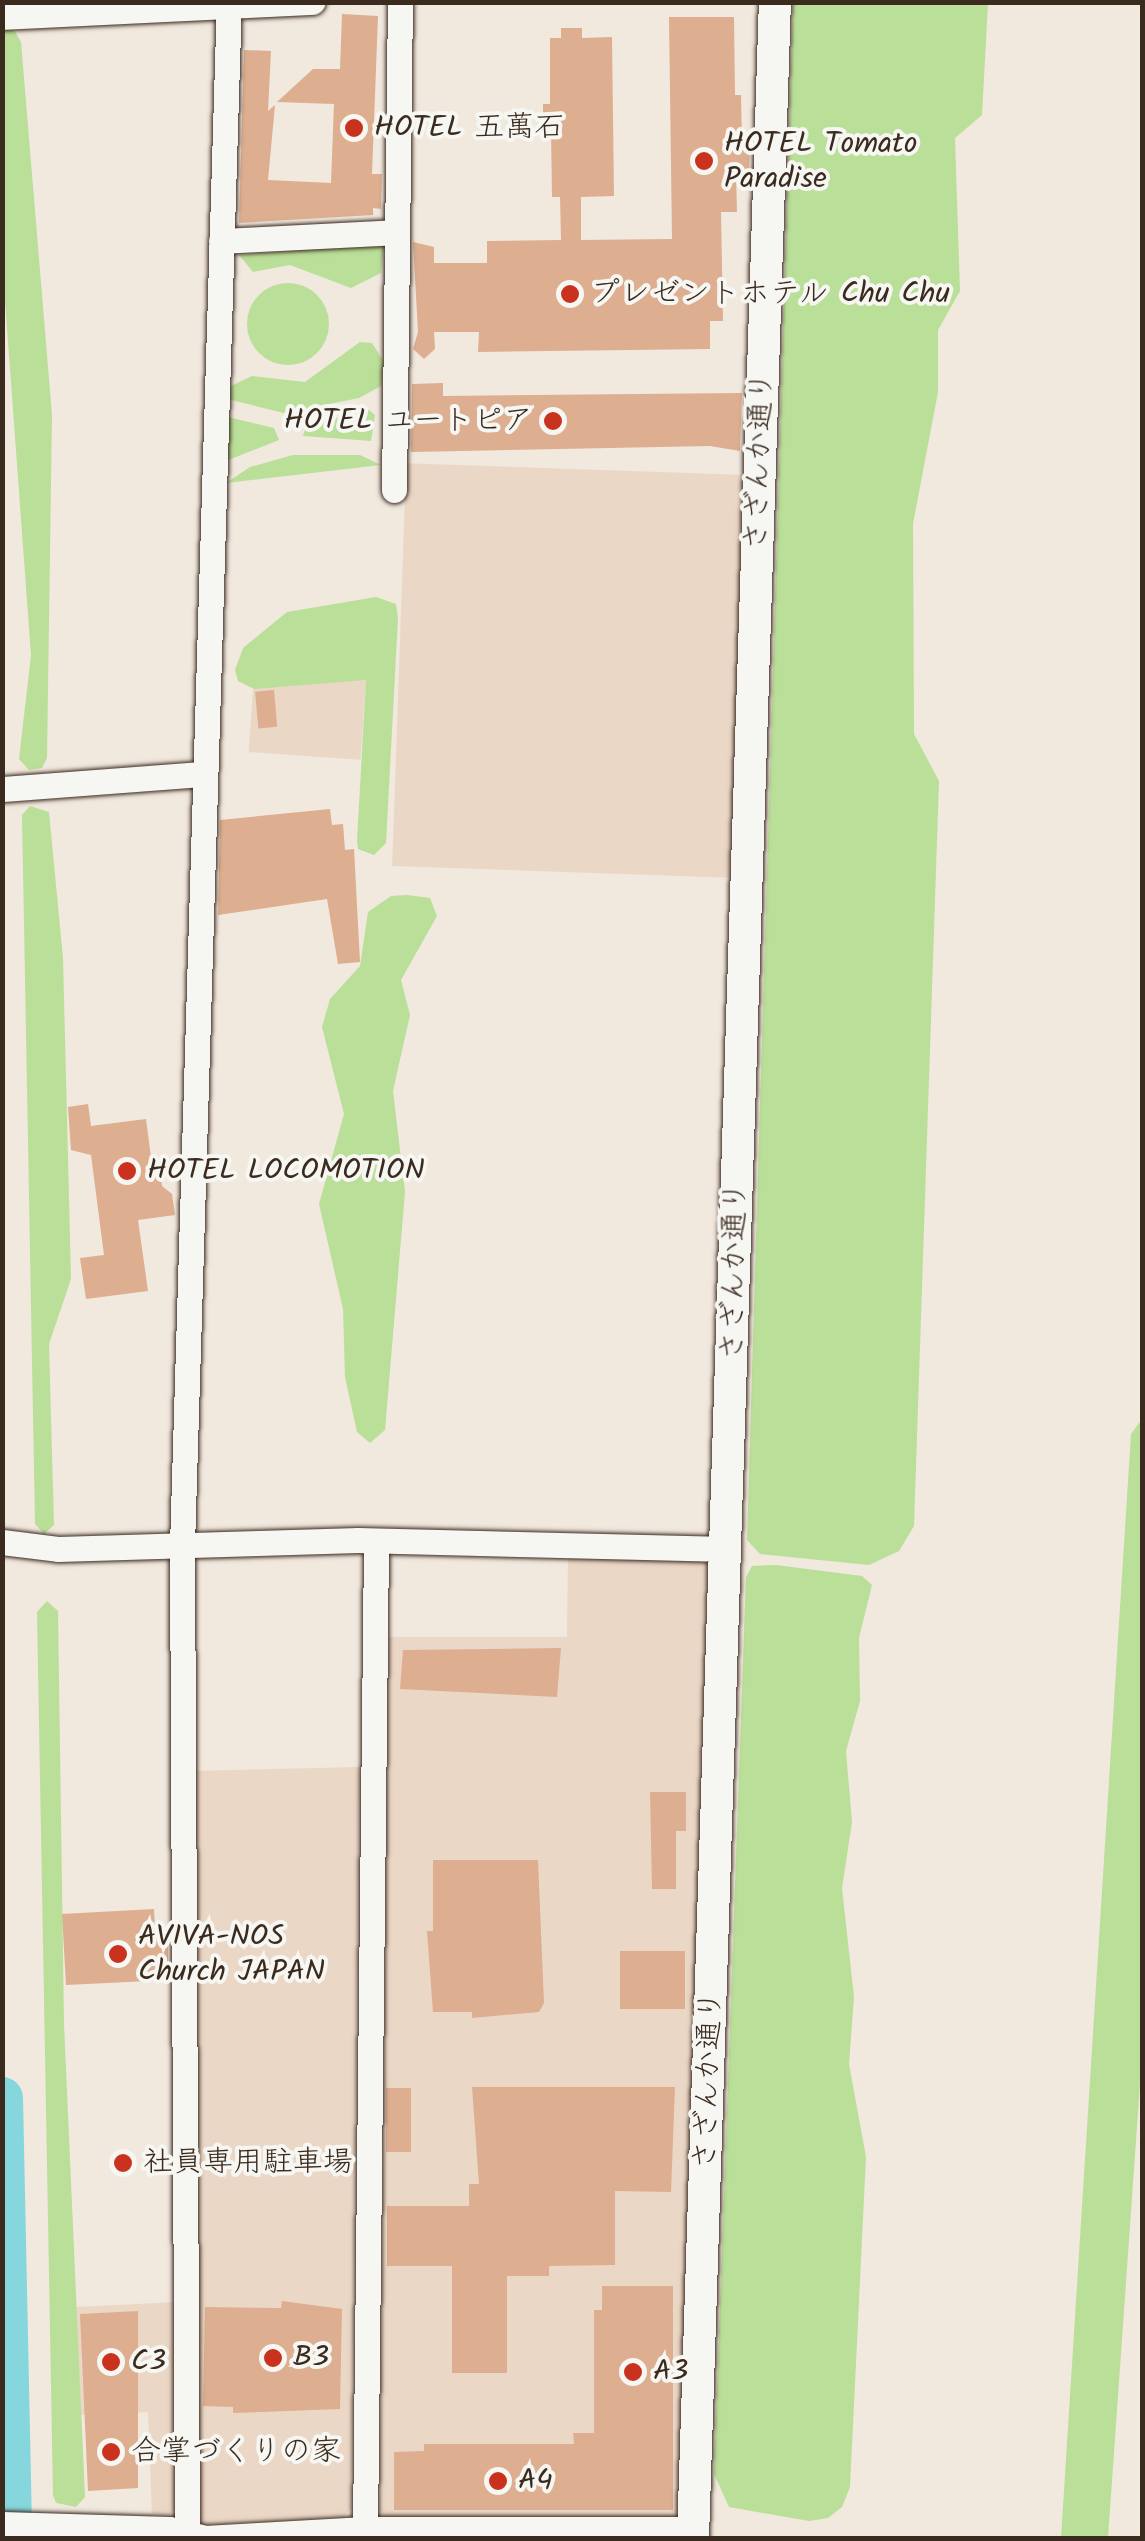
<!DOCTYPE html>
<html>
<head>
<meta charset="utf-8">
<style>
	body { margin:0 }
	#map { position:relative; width:1145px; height:2541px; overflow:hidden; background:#f1e8de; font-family:Kalam,"Klee One",sans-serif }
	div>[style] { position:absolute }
	.built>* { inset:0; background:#ebd7c6; transform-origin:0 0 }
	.green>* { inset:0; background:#badf99 }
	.round { border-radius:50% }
	.river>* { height:42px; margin:-21px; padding:0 21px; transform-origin:21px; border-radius:21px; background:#85d7dd }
	.building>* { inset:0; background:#ddae8f; transform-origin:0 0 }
	.roads { filter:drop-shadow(0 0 2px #3b2a1e) drop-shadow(0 0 2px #3b2a1e) }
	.minor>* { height:25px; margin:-12.5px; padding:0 12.5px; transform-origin:12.5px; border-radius:12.5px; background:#f6f6f2 }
	.tertiary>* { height:32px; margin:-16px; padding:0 16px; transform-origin:16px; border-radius:16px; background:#f6f6f2 }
	.dots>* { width:28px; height:28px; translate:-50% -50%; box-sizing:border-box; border:5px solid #f6f6f2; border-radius:50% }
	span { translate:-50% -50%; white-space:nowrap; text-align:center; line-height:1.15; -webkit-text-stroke:8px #f6f6f2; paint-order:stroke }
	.poi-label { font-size:30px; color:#3b2a1e }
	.left { translate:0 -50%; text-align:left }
	.right { translate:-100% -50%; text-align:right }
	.street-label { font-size:30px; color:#3b2a1e }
	.frame { position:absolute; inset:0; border:5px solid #3b2a1e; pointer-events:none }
</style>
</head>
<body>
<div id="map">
	<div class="built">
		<i style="left:745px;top:475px;width:403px;height:339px;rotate:92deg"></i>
		<i style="left:366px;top:680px;width:80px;height:112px;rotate:94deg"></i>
		<i style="clip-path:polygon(568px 1556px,706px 1558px,713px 1566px,680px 2510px,670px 2519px,387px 2519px,380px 2512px,389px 1637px,567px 1637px)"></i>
		<i style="clip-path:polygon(359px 1767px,351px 2509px,343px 2517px,205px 2525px,196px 2517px,192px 1771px)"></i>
		<i style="clip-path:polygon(177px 2302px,178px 2506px,169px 2515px,152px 2514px,148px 2412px,81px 2415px,76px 2307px)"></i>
	</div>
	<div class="green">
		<i style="clip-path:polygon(793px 3px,988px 3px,982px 115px,955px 138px,960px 291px,938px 330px,938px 392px,913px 524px,914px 734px,939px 781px,914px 1526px,899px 1551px,869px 1565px,760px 1554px,747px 1540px)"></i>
		<i style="clip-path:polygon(2px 29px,14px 30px,21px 42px,52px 415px,47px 758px,42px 768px,29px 770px,19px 759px,31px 655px,3px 274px)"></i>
		<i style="clip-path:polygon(384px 244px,381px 273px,351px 288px,290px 265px,253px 272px,239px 255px)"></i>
		<i class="round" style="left:247px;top:283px;width:82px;height:82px"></i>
		<i style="clip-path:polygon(360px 342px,372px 343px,384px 362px,381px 386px,359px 398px,284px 413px,227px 399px,231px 386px,252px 376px,305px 382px)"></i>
		<i style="clip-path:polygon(369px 410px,375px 415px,371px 441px,303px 436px,306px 426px)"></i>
		<i style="clip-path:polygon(228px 417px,274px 428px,279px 440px,226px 461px)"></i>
		<i style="clip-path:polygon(293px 455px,360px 455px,381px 465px,226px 483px,250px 467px)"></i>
		<i style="clip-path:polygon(376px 597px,396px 604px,398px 618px,386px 843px,374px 855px,358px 849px,357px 841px,366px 680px,254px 689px,238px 681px,235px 670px,243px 648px,287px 612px)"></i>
		<i style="clip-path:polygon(30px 806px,49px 812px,63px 958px,71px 1279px,49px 1344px,54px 1525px,44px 1534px,35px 1524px,22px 815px)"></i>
		<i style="clip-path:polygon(407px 895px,430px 898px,437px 916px,401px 980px,410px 1015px,393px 1091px,405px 1192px,385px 1430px,370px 1443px,357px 1432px,345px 1377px,343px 1309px,319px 1204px,344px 1114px,322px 1027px,330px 999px,360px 966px,368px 912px,391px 896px)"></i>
		<i style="clip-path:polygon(1142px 1419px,1142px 2055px,1108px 2538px,1061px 2538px,1131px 1434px)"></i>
		<i style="clip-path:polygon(776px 1565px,862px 1576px,872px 1585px,859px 1638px,860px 1701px,846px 1751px,852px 1822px,842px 1888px,854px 1997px,849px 2064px,866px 2157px,850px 2487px,842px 2507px,828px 2518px,809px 2521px,729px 2507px,714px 2474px,746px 1577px,752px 1566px)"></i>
		<i style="clip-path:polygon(47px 1601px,58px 1611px,64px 2024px,85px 2497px,76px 2507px,56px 2503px,53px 2495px,37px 1612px)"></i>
	</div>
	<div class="river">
		<i style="left:2px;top:2098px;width:440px;rotate:88.8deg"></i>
	</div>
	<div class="building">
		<i style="clip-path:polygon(342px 14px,378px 16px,372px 174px,382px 174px,381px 209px,373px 208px,373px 215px,239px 223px,244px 50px,271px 51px,268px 111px,275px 105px,268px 180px,331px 183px,334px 104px,277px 102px,313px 69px,340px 69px)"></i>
		<i style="clip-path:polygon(669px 17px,734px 17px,735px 95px,741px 95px,742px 143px,750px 143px,749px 173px,736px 173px,737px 212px,721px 212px,723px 321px,710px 321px,710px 349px,478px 352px,479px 332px,434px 332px,435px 349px,424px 359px,413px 349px,418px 332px,413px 242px,434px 247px,434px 263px,487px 263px,487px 241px,561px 240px,560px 197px,552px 197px,551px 130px,543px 130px,543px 104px,550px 104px,550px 38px,561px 38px,561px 28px,582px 28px,582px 38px,612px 37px,614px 196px,581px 197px,581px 240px,672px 239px)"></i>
		<i style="clip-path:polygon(443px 383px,443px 396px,742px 393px,740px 451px,710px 446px,411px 452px,412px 384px)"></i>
		<i style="left:274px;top:690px;width:37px;height:19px;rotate:85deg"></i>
		<i style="clip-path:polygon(330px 809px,332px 825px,343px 824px,345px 850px,354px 849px,360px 962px,338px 964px,327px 899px,218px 915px,220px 820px)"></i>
		<i style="clip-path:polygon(88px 1104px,91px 1126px,146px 1119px,151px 1157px,158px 1156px,162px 1186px,172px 1194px,175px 1215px,138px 1220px,148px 1291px,86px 1299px,80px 1258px,104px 1255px,91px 1155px,71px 1150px,68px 1107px)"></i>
		<i style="clip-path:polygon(561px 1648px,557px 1697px,400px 1689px,403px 1650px)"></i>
		<i style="clip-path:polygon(650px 1792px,686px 1792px,686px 1831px,676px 1831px,676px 1889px,652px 1889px)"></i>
		<i style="clip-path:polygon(433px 1860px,538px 1860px,544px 2003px,539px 2012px,472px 2018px,472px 2012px,433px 2012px,427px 1931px,433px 1931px)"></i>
		<i style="clip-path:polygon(154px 1909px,155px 1929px,168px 1929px,168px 1980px,66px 1985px,62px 1914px)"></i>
		<i style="left:620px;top:1951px;width:65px;height:58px"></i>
		<i style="clip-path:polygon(472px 2087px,675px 2087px,671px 2192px,615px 2191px,615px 2265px,549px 2266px,549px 2276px,507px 2276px,507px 2373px,452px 2373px,452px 2266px,387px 2266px,387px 2206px,469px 2206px,469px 2184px,479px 2184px)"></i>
		<i style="left:386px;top:2088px;width:25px;height:64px"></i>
		<i style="clip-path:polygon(602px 2286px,673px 2286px,673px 2510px,394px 2510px,394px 2452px,424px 2451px,424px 2444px,574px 2444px,573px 2433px,594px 2433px,594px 2310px,602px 2310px)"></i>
		<i style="clip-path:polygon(282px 2301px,342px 2309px,340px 2409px,233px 2413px,233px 2407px,203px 2406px,205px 2307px,281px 2308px)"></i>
		<i style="clip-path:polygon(138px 2311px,138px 2488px,88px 2491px,80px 2314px)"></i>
	</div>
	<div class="roads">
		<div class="minor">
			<i style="left:2px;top:17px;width:311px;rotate:-2.8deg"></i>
			<i style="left:221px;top:241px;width:176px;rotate:-2.9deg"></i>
			<i style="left:394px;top:490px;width:488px;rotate:-89.3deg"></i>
			<i style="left:2px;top:789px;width:201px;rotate:-4.3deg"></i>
			<i style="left:2px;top:1542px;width:56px;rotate:7.1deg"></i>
			<i style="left:58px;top:1549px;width:300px;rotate:-1.7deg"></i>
			<i style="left:358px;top:1540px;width:370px;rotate:1.4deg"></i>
			<i style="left:2px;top:2524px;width:167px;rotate:1.7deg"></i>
			<i style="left:169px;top:2529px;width:37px;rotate:14deg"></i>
			<i style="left:205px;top:2538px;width:160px;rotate:-3.2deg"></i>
			<i style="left:365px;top:2529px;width:328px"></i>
			<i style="left:365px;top:2529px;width:987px;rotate:-89.36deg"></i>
			<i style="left:187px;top:2538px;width:993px;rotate:-90.29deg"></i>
			<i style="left:182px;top:1545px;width:1544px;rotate:-88.26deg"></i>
		</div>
		<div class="tertiary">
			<i style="left:693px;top:2538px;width:2537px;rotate:-88.15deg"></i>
		</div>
	</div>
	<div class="dots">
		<i style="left:354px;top:128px;background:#c8321e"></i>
		<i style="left:704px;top:161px;background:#c8321e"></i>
		<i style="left:570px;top:294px;background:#c8321e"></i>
		<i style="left:553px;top:421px;background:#c8321e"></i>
		<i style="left:127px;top:1171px;background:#c8321e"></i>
		<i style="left:118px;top:1954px;background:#c8321e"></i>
		<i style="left:123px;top:2163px;background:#c8321e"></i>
		<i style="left:273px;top:2358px;background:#c8321e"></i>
		<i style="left:111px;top:2362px;background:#c8321e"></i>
		<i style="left:633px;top:2372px;background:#c8321e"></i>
		<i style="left:111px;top:2452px;background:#c8321e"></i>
		<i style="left:498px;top:2481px;background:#c8321e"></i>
	</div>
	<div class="poi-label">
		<span class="left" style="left:374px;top:128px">HOTEL 五萬石</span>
		<span class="left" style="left:724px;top:161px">HOTEL Tomato<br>Paradise</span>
		<span class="left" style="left:590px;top:294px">プレゼントホテル Chu Chu</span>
		<span class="right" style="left:533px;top:421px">HOTEL ユートピア</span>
		<span class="left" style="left:147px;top:1171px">HOTEL LOCOMOTION</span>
		<span class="left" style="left:138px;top:1954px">AVIVA-NOS<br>Church JAPAN</span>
		<span class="left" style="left:143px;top:2163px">社員専用駐車場</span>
		<span class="left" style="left:293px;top:2358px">B3</span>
		<span class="left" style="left:131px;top:2362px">C3</span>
		<span class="left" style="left:653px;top:2372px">A3</span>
		<span class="left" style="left:131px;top:2452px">合掌づくりの家</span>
		<span class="left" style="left:518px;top:2481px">A4</span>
	</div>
	<div class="street-label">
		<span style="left:760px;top:461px;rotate:-88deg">さざんか通り</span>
		<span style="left:735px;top:1271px;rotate:-89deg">さざんか通り</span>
		<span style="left:709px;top:2080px;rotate:-88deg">さざんか通り</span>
	</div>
	<div class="frame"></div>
</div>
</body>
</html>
